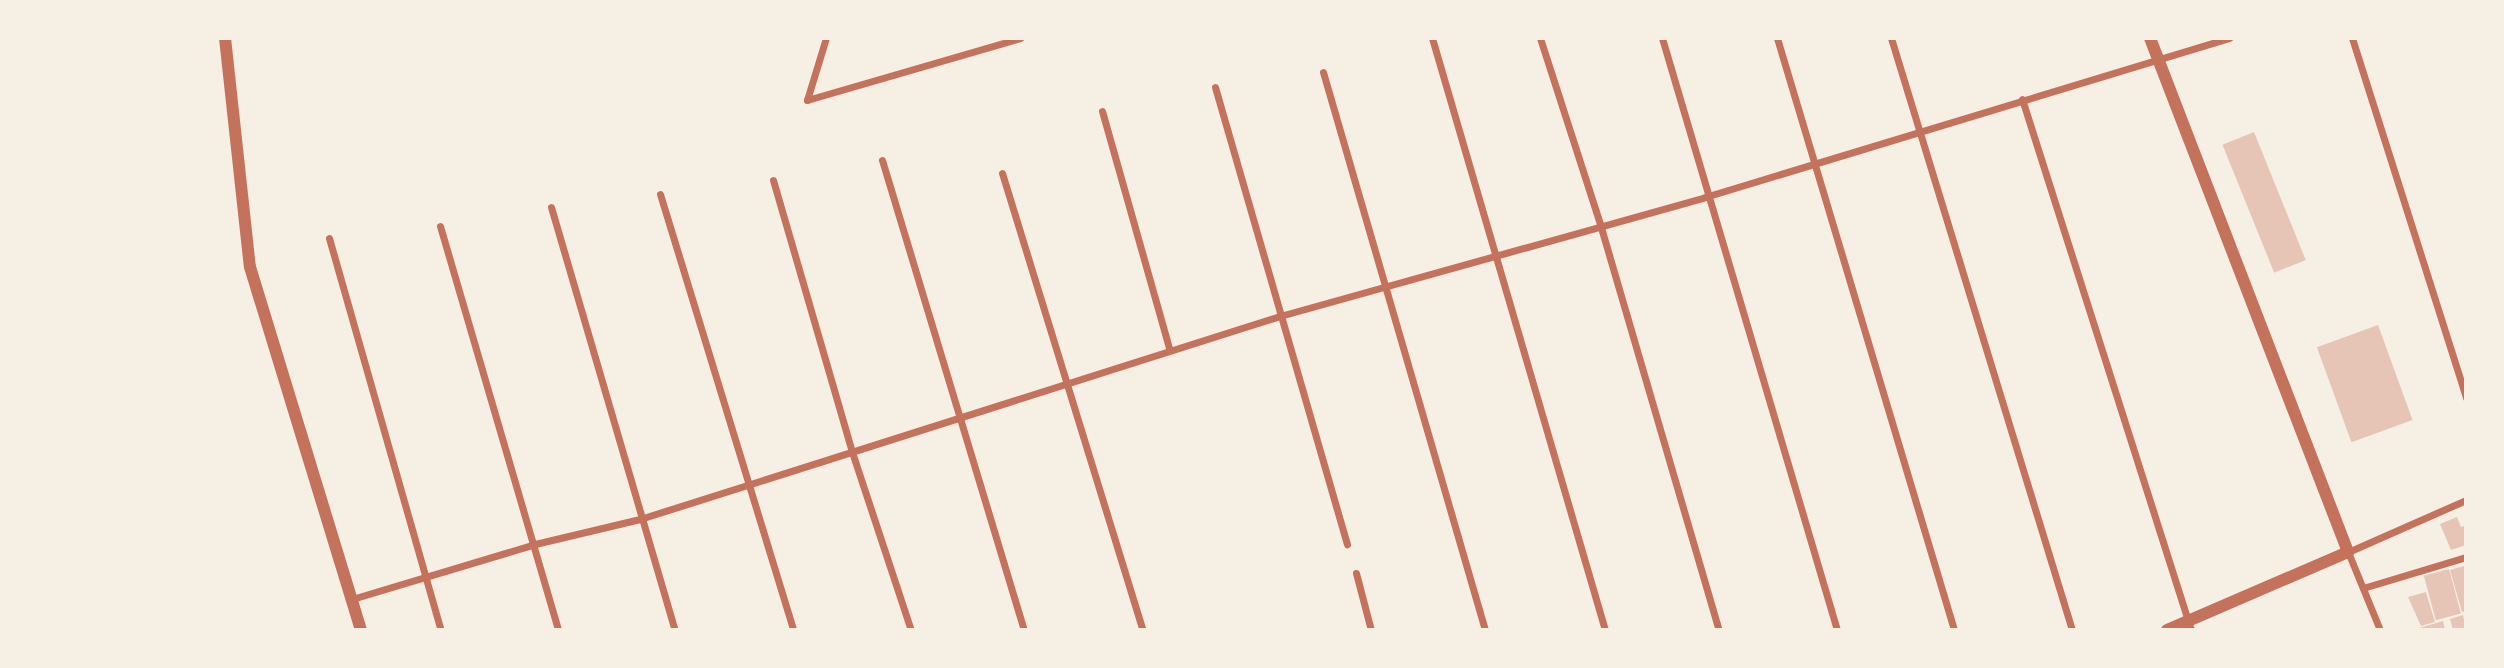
<!DOCTYPE html>
<html>
<head>
<meta charset="utf-8">
<style>
	body { margin:0 }
	#map { position:relative; width:2504px; height:668px; overflow:hidden; background:#f6efe4; font-family:"DejaVu Sans",sans-serif }
	div>[style] { position:absolute }
	.building>* { inset:0; background:#e6c5b7; transform-origin:0 0 }
	.minor>* { height:7px; margin:-3.5px; padding:0 3.5px; transform-origin:3.5px; border-radius:3.5px; background:#c5725c }
	.tertiary>* { height:12px; margin:-6px; padding:0 6px; transform-origin:6px; border-radius:6px; background:#c5725c }
	span { translate:-50% -50%; white-space:nowrap; text-align:center; line-height:1.15; -webkit-text-stroke:5px #f6efe4; paint-order:stroke }
	.frame { position:absolute; inset:0; border:40px solid #f6efe4; pointer-events:none }
</style>
</head>
<body>
<div id="map">
	<div class="building">
		<i style="left:2254px;top:132px;width:138px;height:34px;rotate:68deg"></i>
		<i style="left:2378px;top:325px;width:101px;height:65px;rotate:70deg"></i>
		<i style="clip-path:polygon(2457px 517px,2461px 527px,2466px 525px,2466px 545px,2451px 550px,2440px 524px)"></i>
		<i style="clip-path:polygon(2464px 566px,2466px 611px,2462px 612px,2450px 570px)"></i>
		<i style="left:2449px;top:569px;width:46px;height:26px;rotate:75deg"></i>
		<i style="clip-path:polygon(2426px 592px,2435px 622px,2421px 626px,2408px 597px)"></i>
		<i style="clip-path:polygon(2463px 615px,2466px 630px,2453px 630px,2450px 619px)"></i>
		<i style="clip-path:polygon(2443px 621px,2445px 630px,2416px 630px,2416px 629px)"></i>
	</div>
	<div class="minor">
		<i style="left:1432px;top:38px;width:617px;rotate:73.71deg"></i>
		<i style="left:1540px;top:38px;width:195px;rotate:72.1deg"></i>
		<i style="left:1600px;top:224px;width:423px;rotate:73.7deg"></i>
		<i style="left:1662px;top:38px;width:617px;rotate:73.53deg"></i>
		<i style="left:1777px;top:38px;width:618px;rotate:73.35deg"></i>
		<i style="left:1891px;top:38px;width:619px;rotate:73deg"></i>
		<i style="left:2352px;top:38px;width:378px;rotate:72.4deg"></i>
		<i style="left:1323px;top:72px;width:581px;rotate:73.81deg"></i>
		<i style="left:1215px;top:87px;width:476px;rotate:73.9deg"></i>
		<i style="left:2022px;top:99px;width:557px;rotate:72.35deg"></i>
		<i style="left:807px;top:100px;width:222px;rotate:-16.2deg"></i>
		<i style="left:807px;top:100px;width:65px;rotate:-73deg"></i>
		<i style="left:1102px;top:111px;width:249px;rotate:74.2deg"></i>
		<i style="left:882px;top:160px;width:491px;rotate:73.2deg"></i>
		<i style="left:1002px;top:173px;width:478px;rotate:72.9deg"></i>
		<i style="left:773px;top:180px;width:283px;rotate:73.8deg"></i>
		<i style="left:852px;top:452px;width:188px;rotate:71.7deg"></i>
		<i style="left:660px;top:194px;width:456px;rotate:73deg"></i>
		<i style="left:551px;top:207px;width:441px;rotate:73.7deg"></i>
		<i style="left:440px;top:226px;width:421px;rotate:73.7deg"></i>
		<i style="left:329px;top:238px;width:408px;rotate:74.1deg"></i>
		<i style="left:1356px;top:573px;width:59px;rotate:75.3deg"></i>
		<i style="left:2363px;top:588px;width:108px;rotate:-16.8deg"></i>
		<i style="left:352px;top:599px;width:191px;rotate:-16.7deg"></i>
		<i style="left:535px;top:544px;width:108px;rotate:-13.4deg"></i>
		<i style="left:640px;top:519px;width:671px;rotate:-17.6deg"></i>
		<i style="left:1280px;top:316px;width:441px;rotate:-15.6deg"></i>
		<i style="left:1705px;top:197px;width:548px;rotate:-16.88deg"></i>
		<i style="left:2380px;top:630px;width:84px;rotate:-112.3deg"></i>
		<i style="left:2348px;top:552px;width:129px;rotate:-23.8deg"></i>
	</div>
	<div class="tertiary">
		<i style="left:225px;top:38px;width:230px;rotate:83.8deg"></i>
		<i style="left:250px;top:267px;width:380px;rotate:73deg"></i>
		<i style="left:2150px;top:38px;width:551px;rotate:68.93deg"></i>
		<i style="left:2348px;top:552px;width:197px;rotate:156.7deg"></i>
	</div>
	<div class="frame"></div>
</div>
</body>
</html>
